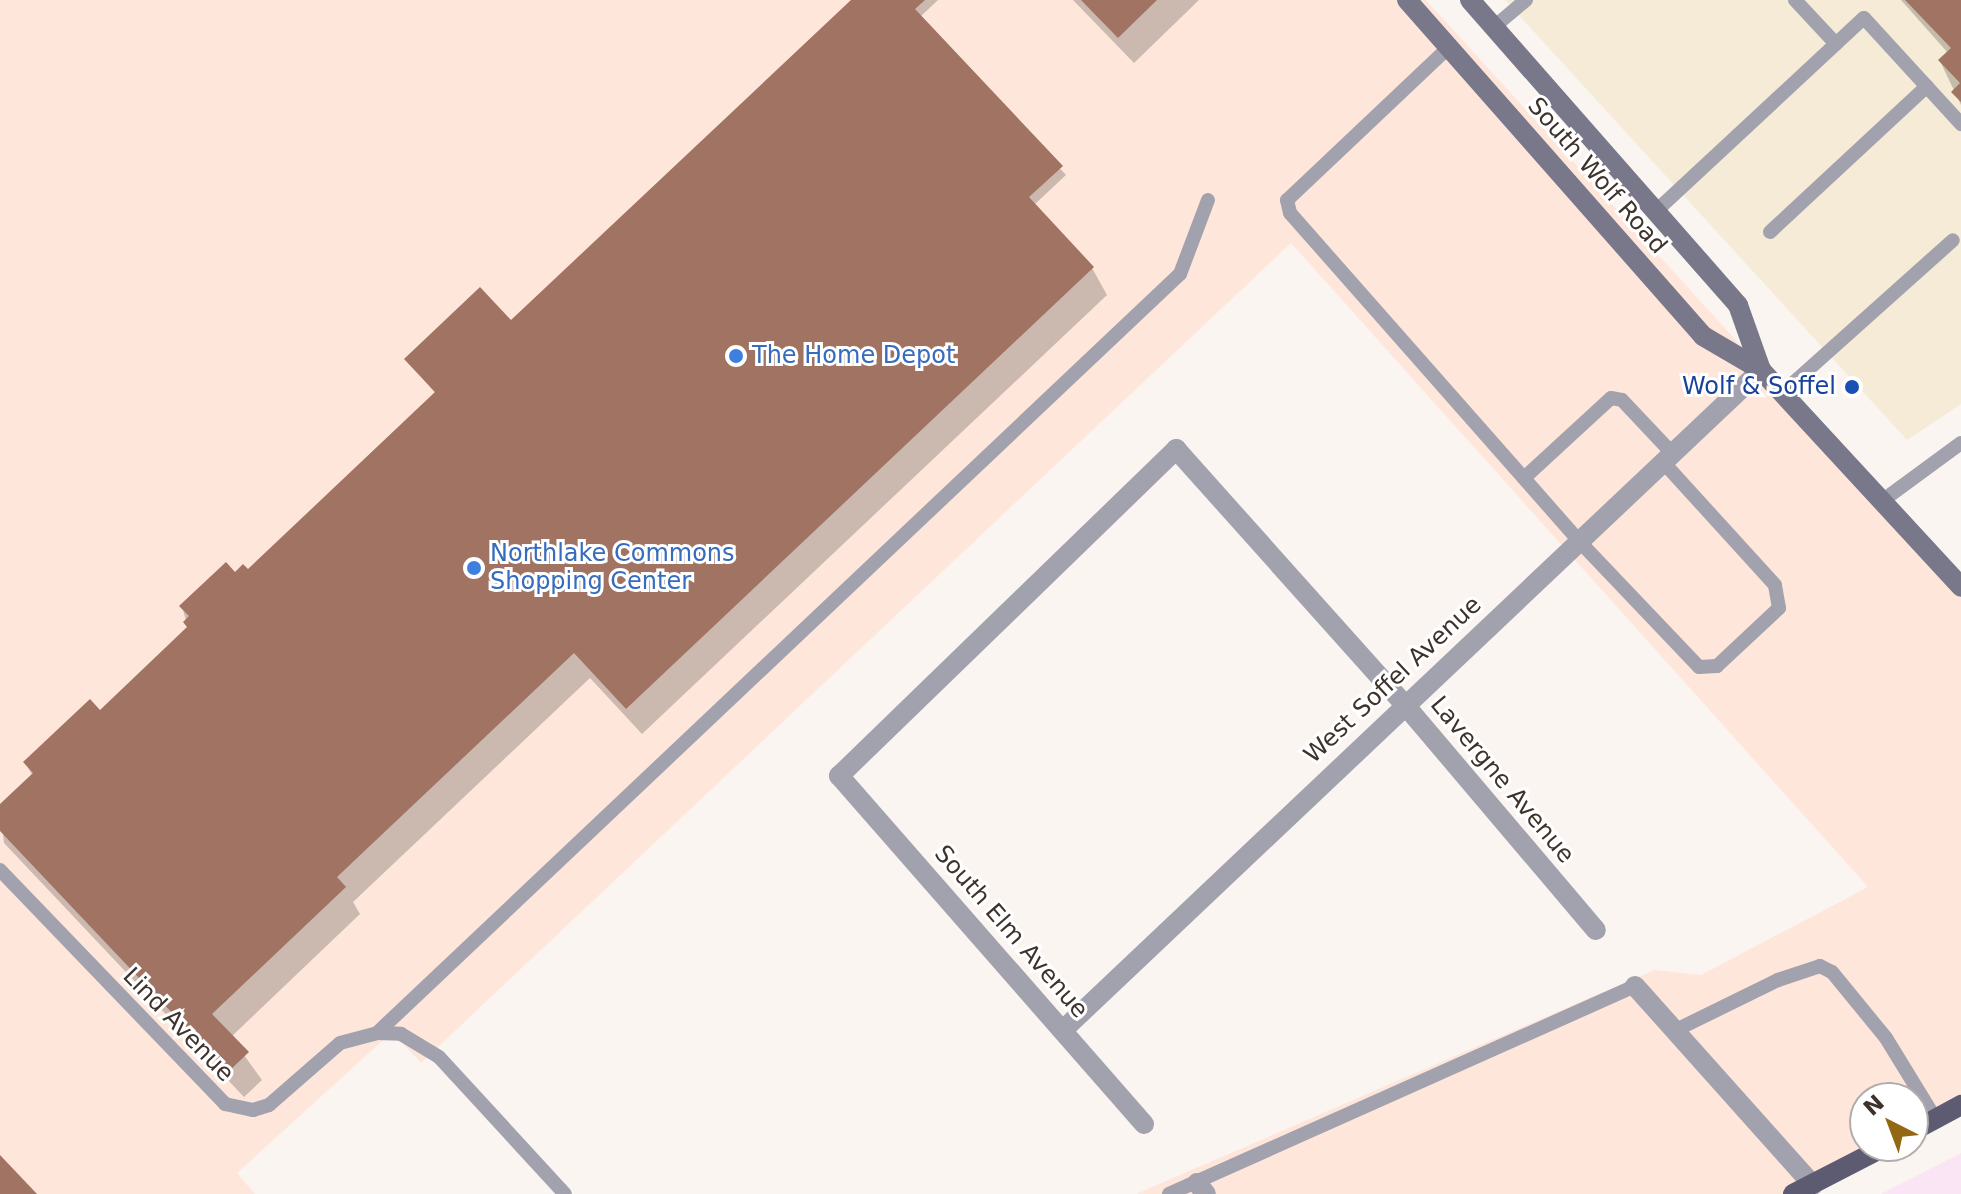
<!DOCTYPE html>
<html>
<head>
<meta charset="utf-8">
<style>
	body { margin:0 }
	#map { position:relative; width:1961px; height:1194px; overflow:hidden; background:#fbf5f1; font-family:"DejaVu Sans",sans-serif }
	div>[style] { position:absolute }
	.built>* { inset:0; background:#fee6db }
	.industrial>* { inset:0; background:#fae5f4 }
	.education>* { inset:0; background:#f5ebd6 }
	.shadow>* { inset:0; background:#0003 }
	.building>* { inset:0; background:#a17363 }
	.service>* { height:14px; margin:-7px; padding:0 7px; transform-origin:7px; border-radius:7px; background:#a2a1ae }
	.minor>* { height:20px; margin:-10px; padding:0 10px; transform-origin:10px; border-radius:10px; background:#a2a1ae }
	.secondary>* { height:20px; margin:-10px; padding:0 10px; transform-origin:10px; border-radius:10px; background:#79788a }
	.primary>* { height:20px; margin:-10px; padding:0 10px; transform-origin:10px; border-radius:10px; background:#5d5b71 }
	.dots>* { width:22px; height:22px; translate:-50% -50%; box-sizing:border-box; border:4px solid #fff; border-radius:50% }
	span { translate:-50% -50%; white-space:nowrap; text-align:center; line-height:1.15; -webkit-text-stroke:6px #fff; paint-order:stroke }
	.street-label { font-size:24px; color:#3e322c }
	.shop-label { font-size:24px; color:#366cbe }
	.left { translate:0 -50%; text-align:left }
	.transit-label { font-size:24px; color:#164399 }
	.right { translate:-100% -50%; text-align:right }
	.north { position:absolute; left:1849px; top:1082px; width:80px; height:80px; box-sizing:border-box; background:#fff; border:2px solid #b2adab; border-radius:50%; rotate:318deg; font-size:22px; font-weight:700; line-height:32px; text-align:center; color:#3e322c }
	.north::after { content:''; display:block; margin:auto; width:28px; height:36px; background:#936813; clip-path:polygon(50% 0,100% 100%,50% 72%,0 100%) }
</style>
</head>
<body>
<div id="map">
	<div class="built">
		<i style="clip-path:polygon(0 0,1426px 0,1961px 587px,1961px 1105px,1913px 1130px,1913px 1098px,1865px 1098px,1865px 1146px,1793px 1194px,1136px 1194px,1654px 970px,1701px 975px,1868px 887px,1291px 243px,421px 1063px,392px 1032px,237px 1173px,255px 1194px,0 1194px)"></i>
	</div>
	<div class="industrial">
		<i style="clip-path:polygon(1961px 1153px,1961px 1194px,1881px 1194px)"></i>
	</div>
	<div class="education">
		<i style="clip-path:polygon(1505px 0,1961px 0,1961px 404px,1907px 440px)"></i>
	</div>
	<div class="shadow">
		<i style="clip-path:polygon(854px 0,938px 0,920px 17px,1066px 175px,1034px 205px,1092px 268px,1107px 295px,642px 734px,590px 678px,353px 902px,360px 914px,231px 1037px,262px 1080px,244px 1097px,4px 843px,0 807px,33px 776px,25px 763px,100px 713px,188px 628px,182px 606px,248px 572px,436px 394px,406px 359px,511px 323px)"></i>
		<i style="clip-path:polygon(1073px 0,1199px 0,1134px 63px)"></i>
		<i style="clip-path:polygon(1901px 0,1961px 0,1961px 105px,1940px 61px,1948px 53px)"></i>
	</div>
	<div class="building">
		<i style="clip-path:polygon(851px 0,925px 0,915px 9px,1063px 166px,1029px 197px,1094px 267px,626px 709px,574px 653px,337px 877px,346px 887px,212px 1014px,249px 1052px,228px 1072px,0 831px,0 804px,33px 773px,23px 762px,90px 699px,100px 710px,187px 627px,183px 622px,189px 616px,179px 606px,226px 562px,235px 572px,243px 564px,248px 569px,435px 392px,404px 359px,480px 287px,511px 320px)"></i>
		<i style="clip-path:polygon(1081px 0,1157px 0,1118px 38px)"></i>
		<i style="clip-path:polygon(1905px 0,1961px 0,1961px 102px,1951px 92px,1960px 83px,1938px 60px,1951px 48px)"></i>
		<i style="clip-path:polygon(0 1155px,37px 1194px,0 1194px)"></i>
	</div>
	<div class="service">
		<i style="left:1795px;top:0;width:60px;rotate:47deg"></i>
		<i style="left:1494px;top:27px;width:42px;rotate:-40.2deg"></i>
		<i style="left:1449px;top:47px;width:223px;rotate:136.6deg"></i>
		<i style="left:1287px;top:200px;width:13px;rotate:77deg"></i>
		<i style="left:1290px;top:213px;width:437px;rotate:48.6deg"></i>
		<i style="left:1579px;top:541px;width:174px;rotate:46.4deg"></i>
		<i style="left:1699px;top:667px;width:18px;rotate:-3deg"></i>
		<i style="left:1717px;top:666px;width:85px;rotate:-43.1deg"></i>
		<i style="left:1779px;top:608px;width:23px;rotate:-100deg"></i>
		<i style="left:1775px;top:585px;width:166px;rotate:-132.3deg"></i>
		<i style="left:1655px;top:212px;width:285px;rotate:-42.9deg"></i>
		<i style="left:1864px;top:18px;width:144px;rotate:47.5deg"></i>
		<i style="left:1770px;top:232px;width:214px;rotate:-42.9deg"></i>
		<i style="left:1782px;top:393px;width:229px;rotate:-41.8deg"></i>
		<i style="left:1524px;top:478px;width:118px;rotate:-42.6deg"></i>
		<i style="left:1611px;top:398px;width:11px;rotate:10deg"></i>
		<i style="left:1622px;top:400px;width:73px;rotate:46.7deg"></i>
		<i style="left:1882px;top:501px;width:98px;rotate:-36.3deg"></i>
		<i style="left:0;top:870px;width:325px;rotate:46.1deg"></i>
		<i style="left:225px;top:1104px;width:29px;rotate:12deg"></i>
		<i style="left:253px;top:1110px;width:17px;rotate:-17deg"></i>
		<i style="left:269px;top:1105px;width:94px;rotate:-41.1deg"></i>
		<i style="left:340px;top:1043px;width:38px;rotate:-15deg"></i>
		<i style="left:377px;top:1033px;width:24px;rotate:2deg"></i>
		<i style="left:401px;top:1034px;width:44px;rotate:31.2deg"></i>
		<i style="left:439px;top:1057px;width:186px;rotate:47.4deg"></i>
		<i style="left:1676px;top:1030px;width:114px;rotate:-26.1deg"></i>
		<i style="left:1778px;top:980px;width:44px;rotate:-18.4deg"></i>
		<i style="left:1820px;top:966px;width:13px;rotate:27deg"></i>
		<i style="left:1832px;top:972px;width:85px;rotate:50.7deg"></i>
		<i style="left:1886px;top:1038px;width:94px;rotate:58.5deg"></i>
		<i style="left:377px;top:1033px;width:1105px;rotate:-43.39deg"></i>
		<i style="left:1180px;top:274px;width:79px;rotate:-69.3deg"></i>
		<i style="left:1169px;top:1194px;width:510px;rotate:-24.05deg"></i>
	</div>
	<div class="minor">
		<i style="left:1635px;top:986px;width:267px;rotate:48.2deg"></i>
		<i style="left:1063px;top:1030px;width:961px;rotate:-43.4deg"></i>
		<i style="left:1144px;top:1124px;width:463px;rotate:-131.2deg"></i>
		<i style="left:839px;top:776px;width:470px;rotate:-44.1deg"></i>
		<i style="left:1176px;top:449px;width:343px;rotate:48.2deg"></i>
		<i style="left:1405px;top:705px;width:295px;rotate:49.7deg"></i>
		<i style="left:1197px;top:1183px;width:14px;rotate:51deg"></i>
	</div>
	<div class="secondary">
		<i style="left:1407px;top:0;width:448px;rotate:48.6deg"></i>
		<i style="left:1703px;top:336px;width:67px;rotate:30.4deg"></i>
		<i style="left:1761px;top:370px;width:295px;rotate:47.3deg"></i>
		<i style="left:1470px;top:0;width:406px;rotate:48.7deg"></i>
		<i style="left:1738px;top:305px;width:69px;rotate:70.5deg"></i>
	</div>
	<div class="primary">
		<i style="left:1913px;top:1131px;width:55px;rotate:-28.4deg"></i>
		<i style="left:1793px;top:1194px;width:105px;rotate:-27.3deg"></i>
	</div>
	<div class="dots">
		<i style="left:736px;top:356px;background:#3f7fe0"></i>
		<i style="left:1852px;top:387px;background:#1a4fb4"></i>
		<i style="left:474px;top:568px;background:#3f7fe0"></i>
	</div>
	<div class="street-label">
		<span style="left:1597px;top:176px;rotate:49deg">South Wolf Road</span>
		<span style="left:1393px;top:680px;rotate:-43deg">West Soffel Avenue</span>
		<span style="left:1502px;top:780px;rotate:50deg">Lavergne Avenue</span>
		<span style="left:1011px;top:932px;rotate:49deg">South Elm Avenue</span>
		<span style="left:178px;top:1025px;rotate:46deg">Lind Avenue</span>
	</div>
	<div class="shop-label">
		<span class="left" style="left:752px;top:356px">The Home Depot</span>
		<span class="left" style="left:490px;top:568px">Northlake Commons<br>Shopping Center</span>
	</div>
	<div class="transit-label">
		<span class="right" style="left:1836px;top:387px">Wolf &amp; Soffel</span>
	</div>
	<div class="north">N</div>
</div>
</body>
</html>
